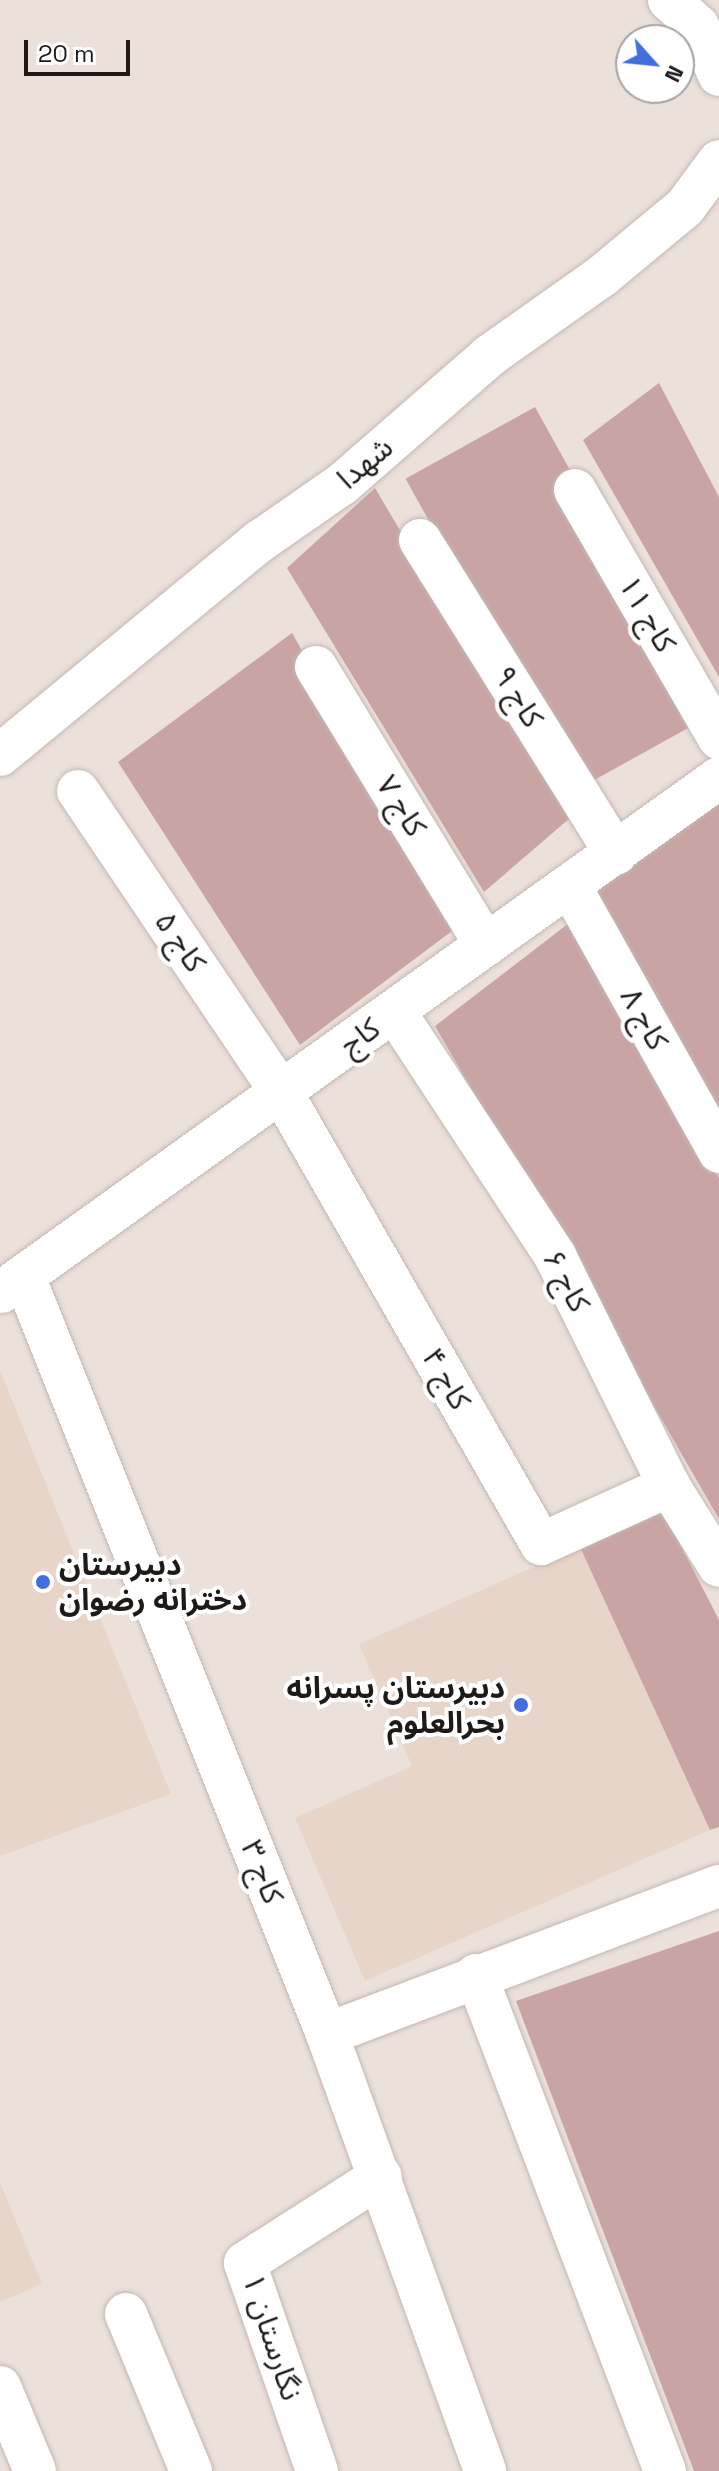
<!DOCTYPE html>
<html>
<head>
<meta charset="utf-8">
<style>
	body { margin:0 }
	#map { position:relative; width:719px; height:2471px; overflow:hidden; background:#ece0da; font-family:"Space Grotesk","Noto Sans Arabic",sans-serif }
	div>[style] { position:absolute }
	.built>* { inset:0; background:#e8d5ca }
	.building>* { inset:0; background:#c8a4a3; transform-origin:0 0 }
	.roads { filter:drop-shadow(0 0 2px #c3b8b2) drop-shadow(0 0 2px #c3b8b2) }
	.minor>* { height:42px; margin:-21px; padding:0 21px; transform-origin:21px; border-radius:21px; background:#fff }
	.dots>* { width:22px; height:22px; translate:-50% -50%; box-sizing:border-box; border:4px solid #fff; border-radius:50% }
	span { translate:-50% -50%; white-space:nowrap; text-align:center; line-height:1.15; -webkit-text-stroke:8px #fff; paint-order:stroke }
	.street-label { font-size:30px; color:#1e1a17 }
	.poi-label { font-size:30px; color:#1e1a17; font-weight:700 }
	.left { translate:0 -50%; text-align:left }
	.right { translate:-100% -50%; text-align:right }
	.north { position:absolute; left:615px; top:24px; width:80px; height:80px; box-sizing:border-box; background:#fff; border:2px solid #a5a3a2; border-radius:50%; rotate:117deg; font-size:22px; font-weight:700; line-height:32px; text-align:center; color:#1e1a17 }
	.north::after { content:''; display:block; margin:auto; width:28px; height:36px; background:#436ee0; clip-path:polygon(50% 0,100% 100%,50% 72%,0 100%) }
	.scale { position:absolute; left:24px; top:40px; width:106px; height:36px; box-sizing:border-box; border:4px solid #1e1a17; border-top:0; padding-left:10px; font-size:24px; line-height:28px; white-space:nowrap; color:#1e1a17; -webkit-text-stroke:6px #fff; paint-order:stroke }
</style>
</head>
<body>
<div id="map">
	<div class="built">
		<i style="clip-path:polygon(0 1370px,171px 1794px,0 1856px)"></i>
		<i style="clip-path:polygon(586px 1544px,710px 1830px,365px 1981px,295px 1818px,412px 1766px,359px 1644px)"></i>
		<i style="clip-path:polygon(0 2182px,42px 2284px,0 2302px)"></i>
	</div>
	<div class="building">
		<i style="clip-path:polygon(659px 383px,719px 497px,719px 677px,583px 440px)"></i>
		<i style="left:535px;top:407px;width:355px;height:148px;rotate:61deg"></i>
		<i style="clip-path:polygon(375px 488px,570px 818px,484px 892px,287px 568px)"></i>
		<i style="clip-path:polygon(292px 633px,460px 925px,300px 1045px,118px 762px)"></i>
		<i style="clip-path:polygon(719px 792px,719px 1132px,564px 894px)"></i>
		<i style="clip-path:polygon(573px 920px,719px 1178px,719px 1519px,435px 1026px)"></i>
		<i style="clip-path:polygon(658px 1501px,719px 1620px,719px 1827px,710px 1830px,580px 1547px)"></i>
		<i style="clip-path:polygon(719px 1931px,719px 2471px,694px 2471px,516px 2001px)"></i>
	</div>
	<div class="roads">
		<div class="minor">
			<i style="left:669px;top:0;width:39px;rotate:42deg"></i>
			<i style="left:698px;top:26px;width:53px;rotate:66.8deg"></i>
			<i style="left:575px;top:490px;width:287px;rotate:59.9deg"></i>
			<i style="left:420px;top:540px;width:370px;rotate:58deg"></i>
			<i style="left:316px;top:667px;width:326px;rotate:58.6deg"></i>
			<i style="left:0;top:755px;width:337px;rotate:-39.5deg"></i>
			<i style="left:260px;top:541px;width:100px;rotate:-34.8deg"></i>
			<i style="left:342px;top:484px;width:195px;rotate:-41deg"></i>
			<i style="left:489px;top:356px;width:138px;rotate:-35.3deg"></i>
			<i style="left:602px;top:276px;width:108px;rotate:-39.7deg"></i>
			<i style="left:685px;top:207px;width:57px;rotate:-53.5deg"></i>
			<i style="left:78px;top:791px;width:364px;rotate:56deg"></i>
			<i style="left:282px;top:1093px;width:520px;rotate:60.13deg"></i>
			<i style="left:541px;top:1544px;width:141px;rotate:-24.4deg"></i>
			<i style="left:570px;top:886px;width:305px;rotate:60.7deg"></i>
			<i style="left:395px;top:1012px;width:292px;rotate:56.7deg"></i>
			<i style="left:555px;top:1256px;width:257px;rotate:63.6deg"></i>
			<i style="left:669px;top:1486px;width:94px;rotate:58deg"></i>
			<i style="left:25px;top:1279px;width:813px;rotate:68.2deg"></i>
			<i style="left:327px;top:2034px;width:465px;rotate:70.1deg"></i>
			<i style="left:1px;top:1292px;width:883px;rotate:-35.6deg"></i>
			<i style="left:476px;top:1975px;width:531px;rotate:69.14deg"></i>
			<i style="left:327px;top:2034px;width:419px;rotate:-20.7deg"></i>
			<i style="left:126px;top:2314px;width:170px;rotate:67.5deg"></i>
			<i style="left:0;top:2387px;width:91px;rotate:67.4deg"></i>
			<i style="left:317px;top:2471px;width:220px;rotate:-109.1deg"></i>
			<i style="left:245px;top:2263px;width:161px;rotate:-32.6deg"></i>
		</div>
	</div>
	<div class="dots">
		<i style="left:43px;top:1582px;background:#436ee0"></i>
		<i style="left:521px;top:1705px;background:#436ee0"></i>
	</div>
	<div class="street-label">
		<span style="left:365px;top:463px;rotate:-40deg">شهدا</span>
		<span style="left:647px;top:614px;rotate:60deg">کاج ۱۱</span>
		<span style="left:518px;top:697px;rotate:58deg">کاج ۹</span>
		<span style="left:401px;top:806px;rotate:58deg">کاج ۷</span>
		<span style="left:180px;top:942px;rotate:56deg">کاج ۵</span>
		<span style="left:644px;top:1019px;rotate:61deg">کاج ۸</span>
		<span style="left:360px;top:1037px;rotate:-36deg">کاج</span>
		<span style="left:566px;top:1281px;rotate:62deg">کاج ۶</span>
		<span style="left:446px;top:1379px;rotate:60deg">کاج ۴</span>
		<span style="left:262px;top:1872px;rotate:68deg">کاج ۳</span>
		<span style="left:272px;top:2337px;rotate:72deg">نگارستان ۱</span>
	</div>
	<div class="poi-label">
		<span class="left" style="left:59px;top:1582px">دبیرستان<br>دخترانه رضوان</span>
		<span class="right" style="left:505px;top:1705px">دبیرستان پسرانه<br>بحرالعلوم</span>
	</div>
	<div class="north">N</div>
	<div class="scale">20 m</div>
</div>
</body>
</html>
